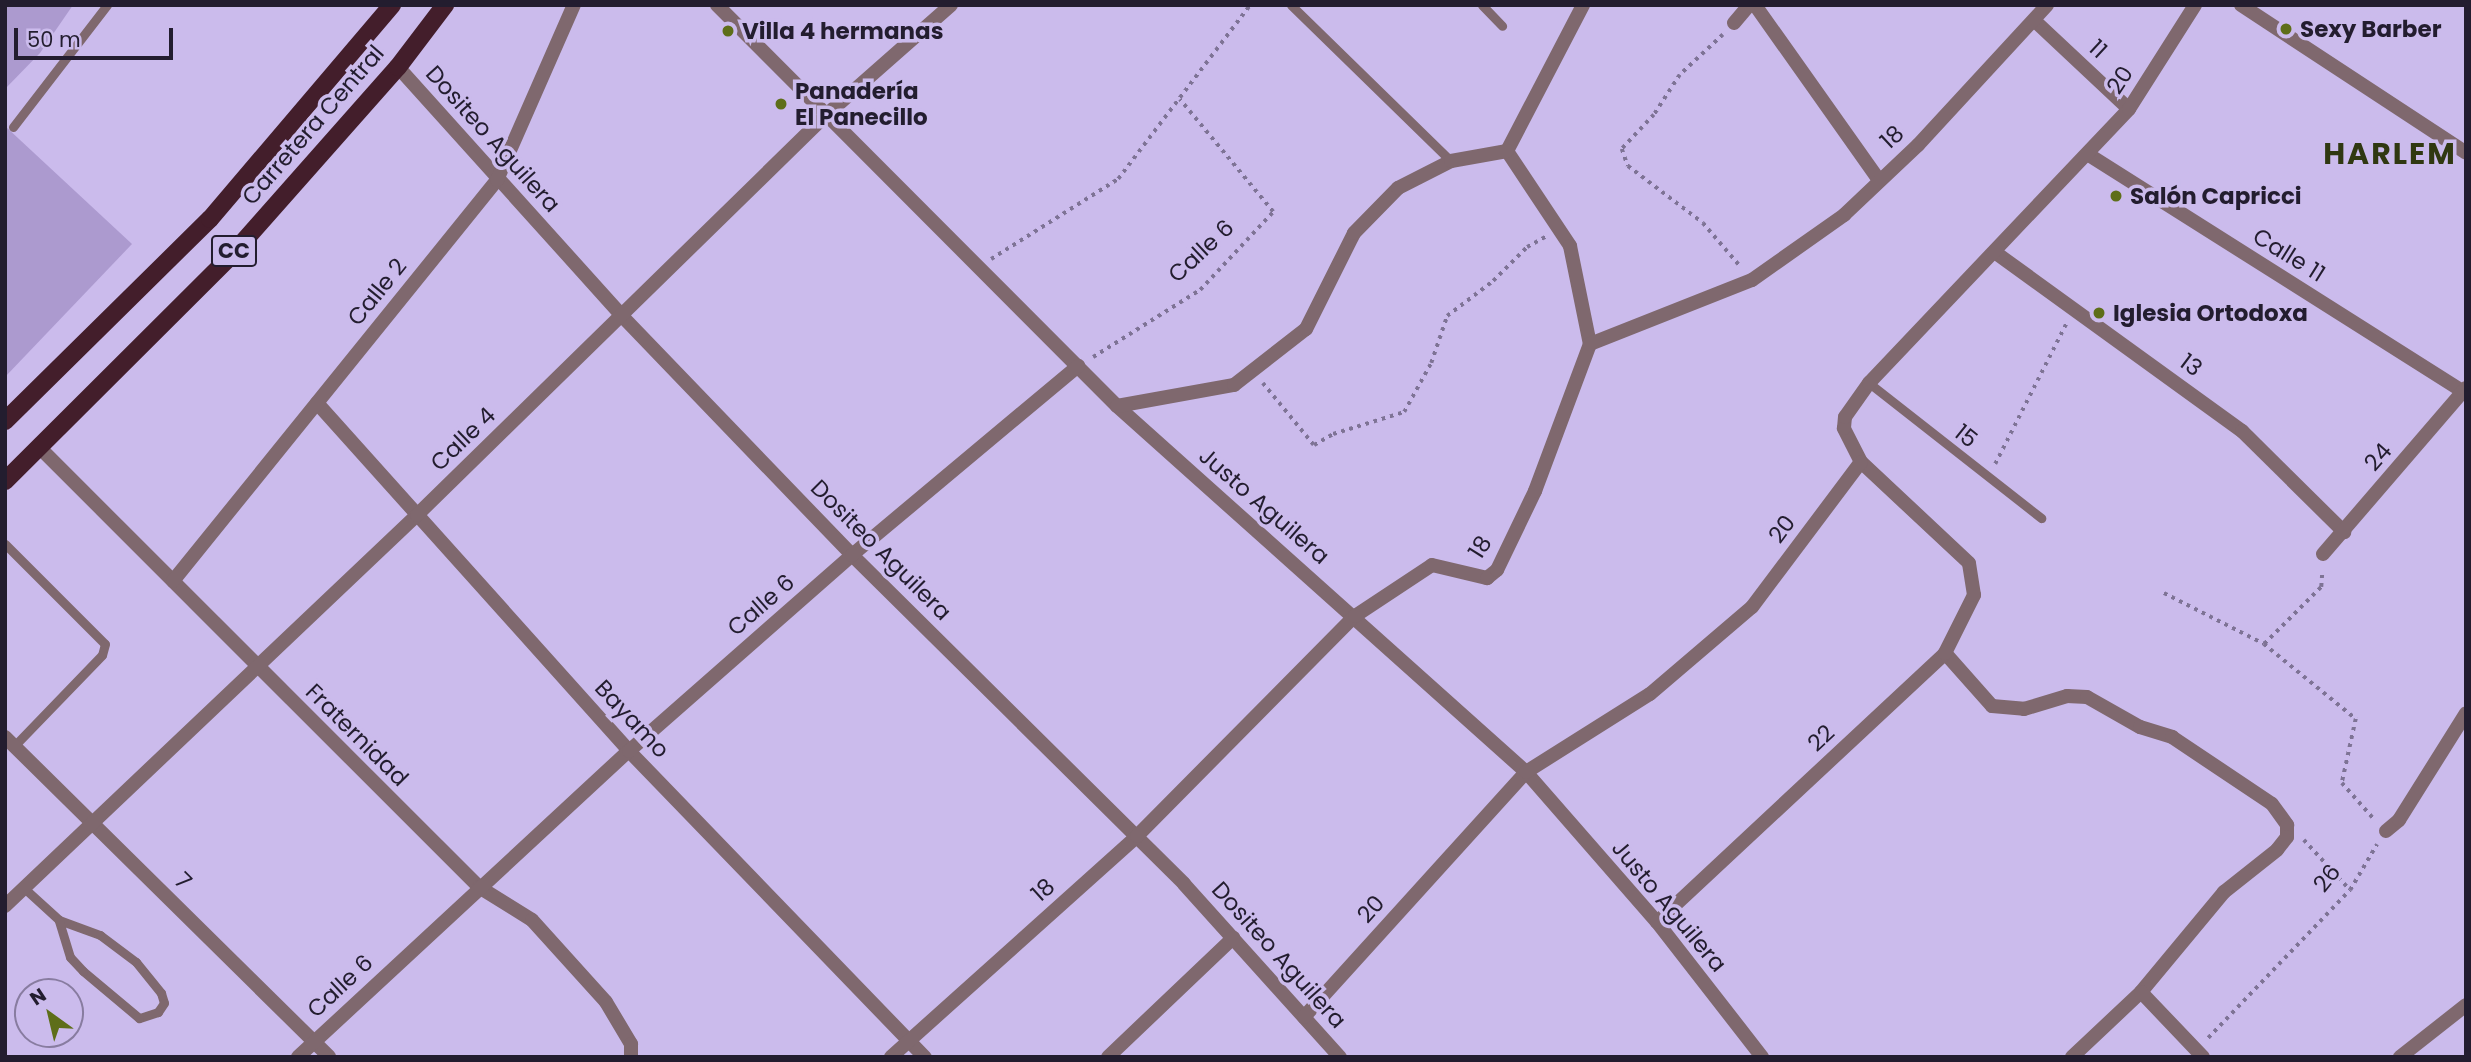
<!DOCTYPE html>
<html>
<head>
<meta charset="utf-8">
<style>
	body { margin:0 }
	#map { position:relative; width:2471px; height:1062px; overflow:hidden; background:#cbbbec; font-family:Poppins,sans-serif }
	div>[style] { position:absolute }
	.green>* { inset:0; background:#ac9acf }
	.path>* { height:3.5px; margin-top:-1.75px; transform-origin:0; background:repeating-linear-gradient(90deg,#7e7395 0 3.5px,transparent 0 8.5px) }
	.service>* { height:9px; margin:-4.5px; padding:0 4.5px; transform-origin:4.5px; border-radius:4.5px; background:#7f686e }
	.minor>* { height:14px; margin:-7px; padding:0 7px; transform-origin:7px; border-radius:7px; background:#7f686e }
	.tertiary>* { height:14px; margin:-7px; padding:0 7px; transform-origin:7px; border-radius:7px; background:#7f686e }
	.primary>* { height:18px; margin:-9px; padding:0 9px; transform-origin:9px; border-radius:9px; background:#431e2b }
	.dots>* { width:19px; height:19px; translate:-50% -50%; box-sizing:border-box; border:4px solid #cbbbec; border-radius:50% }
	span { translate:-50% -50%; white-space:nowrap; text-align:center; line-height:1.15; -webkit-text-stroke:7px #cbbbec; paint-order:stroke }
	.shield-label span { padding:2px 5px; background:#cbbbec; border:2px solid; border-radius:5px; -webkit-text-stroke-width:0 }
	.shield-label { font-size:21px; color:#231d2f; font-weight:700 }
	.poi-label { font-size:23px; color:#231d2f; font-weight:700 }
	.left { translate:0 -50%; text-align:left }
	.street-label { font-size:23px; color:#231d2f }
	.district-label { font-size:30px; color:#303811; font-weight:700; letter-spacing:2px }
	.frame { position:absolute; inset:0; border:7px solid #231d2f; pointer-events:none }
	.north { position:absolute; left:14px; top:978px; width:70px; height:70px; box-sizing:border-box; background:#cbbbec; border:2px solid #887ca0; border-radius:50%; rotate:326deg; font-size:19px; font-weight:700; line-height:28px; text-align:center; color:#231d2f }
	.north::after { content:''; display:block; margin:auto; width:24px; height:32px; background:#5e6e19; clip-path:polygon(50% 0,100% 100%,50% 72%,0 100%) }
	.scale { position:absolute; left:14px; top:28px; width:159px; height:32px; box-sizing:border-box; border:4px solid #231d2f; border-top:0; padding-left:9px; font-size:21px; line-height:24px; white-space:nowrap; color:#231d2f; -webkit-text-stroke:5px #cbbbec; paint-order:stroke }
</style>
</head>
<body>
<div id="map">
	<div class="green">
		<i style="clip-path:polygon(5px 5px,73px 5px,40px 53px,5px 89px)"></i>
		<i style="clip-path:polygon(5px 126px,132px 244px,5px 377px)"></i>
	</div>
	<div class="path">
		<i style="left:1723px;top:35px;width:59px;rotate:137.1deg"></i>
		<i style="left:1680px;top:75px;width:48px;rotate:123deg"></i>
		<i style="left:1654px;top:115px;width:47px;rotate:133.3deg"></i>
		<i style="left:1622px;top:149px;width:18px;rotate:71deg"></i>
		<i style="left:1628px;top:166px;width:94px;rotate:37.2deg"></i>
		<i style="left:1703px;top:223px;width:57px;rotate:49.3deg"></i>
		<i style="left:991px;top:259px;width:150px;rotate:-32.2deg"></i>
		<i style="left:1118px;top:179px;width:218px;rotate:-52.8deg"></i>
		<i style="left:1093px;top:357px;width:126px;rotate:-32.1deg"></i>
		<i style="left:1200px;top:290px;width:107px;rotate:-46.9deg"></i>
		<i style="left:1273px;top:212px;width:146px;rotate:-129.7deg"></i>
		<i style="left:1263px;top:383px;width:80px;rotate:50.6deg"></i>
		<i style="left:1314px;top:445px;width:22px;rotate:-30deg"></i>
		<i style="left:1333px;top:434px;width:74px;rotate:-17.2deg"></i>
		<i style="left:1404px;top:412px;width:56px;rotate:-61.1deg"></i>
		<i style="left:1431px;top:363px;width:50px;rotate:-71.2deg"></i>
		<i style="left:1447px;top:316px;width:58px;rotate:-37.3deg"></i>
		<i style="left:1493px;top:281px;width:48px;rotate:-45deg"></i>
		<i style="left:1527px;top:247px;width:21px;rotate:-29deg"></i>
		<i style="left:1995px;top:464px;width:157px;rotate:-63.1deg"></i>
		<i style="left:2164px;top:593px;width:112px;rotate:27deg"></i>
		<i style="left:2264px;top:644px;width:119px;rotate:39.2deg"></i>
		<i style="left:2356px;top:719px;width:66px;rotate:102.3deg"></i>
		<i style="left:2342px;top:783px;width:48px;rotate:48.4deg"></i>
		<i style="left:2264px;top:644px;width:81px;rotate:-45deg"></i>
		<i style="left:2321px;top:587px;width:15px;rotate:-86deg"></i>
		<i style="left:2304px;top:840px;width:68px;rotate:47.4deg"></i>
		<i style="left:2208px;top:1038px;width:205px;rotate:-46.2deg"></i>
		<i style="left:2350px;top:890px;width:53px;rotate:-59.6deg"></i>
	</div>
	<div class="service">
		<i style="left:1291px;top:5px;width:223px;rotate:44.3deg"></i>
		<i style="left:1482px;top:5px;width:29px;rotate:46deg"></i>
		<i style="left:13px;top:127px;width:154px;rotate:-52.4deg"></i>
		<i style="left:1869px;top:383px;width:219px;rotate:38.1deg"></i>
		<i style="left:5px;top:544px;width:141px;rotate:45deg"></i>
		<i style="left:105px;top:644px;width:11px;rotate:105deg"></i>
		<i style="left:102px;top:655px;width:127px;rotate:134deg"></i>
		<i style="left:24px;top:888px;width:47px;rotate:42.4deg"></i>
		<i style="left:59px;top:920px;width:44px;rotate:20.1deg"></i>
		<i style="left:100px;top:935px;width:45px;rotate:36.9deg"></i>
		<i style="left:136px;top:962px;width:40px;rotate:51deg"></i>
		<i style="left:161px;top:993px;width:10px;rotate:73deg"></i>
		<i style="left:164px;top:1003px;width:11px;rotate:124deg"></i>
		<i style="left:158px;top:1012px;width:20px;rotate:162deg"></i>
		<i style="left:139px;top:1018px;width:73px;rotate:-140deg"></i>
		<i style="left:83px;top:971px;width:19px;rotate:-133deg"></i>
		<i style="left:70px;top:957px;width:39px;rotate:-107deg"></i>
	</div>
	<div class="minor">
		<i style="left:717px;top:5px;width:566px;rotate:45.07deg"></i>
		<i style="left:1117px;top:406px;width:549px;rotate:41.82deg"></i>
		<i style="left:1526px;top:772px;width:199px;rotate:48.9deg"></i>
		<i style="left:1657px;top:922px;width:171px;rotate:52.1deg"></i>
		<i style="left:1755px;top:5px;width:214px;rotate:54.7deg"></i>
		<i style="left:2036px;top:22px;width:127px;rotate:43.1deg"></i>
		<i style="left:1734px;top:23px;width:23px;rotate:-50deg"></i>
		<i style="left:398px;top:67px;width:335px;rotate:48deg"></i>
		<i style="left:622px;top:316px;width:332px;rotate:46.1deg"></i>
		<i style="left:852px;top:555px;width:467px;rotate:44.7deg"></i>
		<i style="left:1184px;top:884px;width:233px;rotate:48deg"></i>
		<i style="left:1507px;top:151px;width:114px;rotate:56.4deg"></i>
		<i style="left:1570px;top:246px;width:100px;rotate:78.5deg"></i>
		<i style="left:1507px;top:151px;width:165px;rotate:-62.5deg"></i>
		<i style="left:2089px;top:155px;width:446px;rotate:32.3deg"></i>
		<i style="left:1996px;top:253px;width:304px;rotate:35.9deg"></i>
		<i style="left:2242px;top:431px;width:144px;rotate:44.7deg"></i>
		<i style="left:317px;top:403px;width:467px;rotate:48.1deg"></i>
		<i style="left:629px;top:751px;width:426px;rotate:46deg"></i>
		<i style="left:1117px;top:406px;width:119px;rotate:-10.2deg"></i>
		<i style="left:1234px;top:385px;width:91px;rotate:-37.9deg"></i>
		<i style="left:1306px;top:329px;width:107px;rotate:-63.4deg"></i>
		<i style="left:1354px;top:233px;width:63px;rotate:-45.6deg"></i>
		<i style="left:1398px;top:188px;width:59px;rotate:-27deg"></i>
		<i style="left:1451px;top:161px;width:57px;rotate:-10.1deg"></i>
		<i style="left:39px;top:447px;width:622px;rotate:45deg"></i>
		<i style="left:479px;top:887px;width:62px;rotate:31.9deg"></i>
		<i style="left:532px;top:920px;width:110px;rotate:47.9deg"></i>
		<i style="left:606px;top:1002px;width:49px;rotate:59.2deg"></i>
		<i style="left:631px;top:1044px;width:13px;rotate:90deg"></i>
		<i style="left:2323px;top:554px;width:219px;rotate:-49.3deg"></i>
		<i style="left:173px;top:581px;width:516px;rotate:-51.06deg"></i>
		<i style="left:497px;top:180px;width:191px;rotate:-66.3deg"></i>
		<i style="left:1945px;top:653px;width:71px;rotate:48.4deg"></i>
		<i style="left:1992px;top:706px;width:32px;rotate:5deg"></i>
		<i style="left:2024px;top:709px;width:45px;rotate:-16.8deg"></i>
		<i style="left:2067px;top:696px;width:20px;rotate:3deg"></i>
		<i style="left:2087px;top:697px;width:61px;rotate:29.5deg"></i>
		<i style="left:2140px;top:727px;width:34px;rotate:17deg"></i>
		<i style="left:2172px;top:737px;width:120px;rotate:33.8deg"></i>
		<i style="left:2272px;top:804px;width:26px;rotate:54deg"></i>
		<i style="left:2287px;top:825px;width:12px;rotate:90deg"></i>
		<i style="left:2287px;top:837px;width:16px;rotate:128deg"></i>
		<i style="left:2277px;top:850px;width:68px;rotate:141.6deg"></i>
		<i style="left:2224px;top:892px;width:130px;rotate:129.7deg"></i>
		<i style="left:2141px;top:992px;width:95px;rotate:136.7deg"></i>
		<i style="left:5px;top:737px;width:455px;rotate:44.6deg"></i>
		<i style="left:2386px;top:831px;width:17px;rotate:-40deg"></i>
		<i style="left:2399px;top:820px;width:126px;rotate:-57.9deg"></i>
		<i style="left:5px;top:906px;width:568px;rotate:-43.5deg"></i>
		<i style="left:417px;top:515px;width:571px;rotate:-44.36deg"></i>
		<i style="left:825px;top:116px;width:168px;rotate:-41.4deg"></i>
		<i style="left:1657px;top:922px;width:394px;rotate:-43deg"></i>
		<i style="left:1945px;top:653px;width:65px;rotate:-63.4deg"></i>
		<i style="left:1974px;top:595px;width:32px;rotate:-99deg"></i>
		<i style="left:1969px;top:563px;width:148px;rotate:-136.9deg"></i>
		<i style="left:1861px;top:462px;width:38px;rotate:-117deg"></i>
		<i style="left:1844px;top:428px;width:11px;rotate:-85deg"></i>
		<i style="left:1845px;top:417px;width:42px;rotate:-54.8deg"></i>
		<i style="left:1869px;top:383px;width:378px;rotate:-46.5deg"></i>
		<i style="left:2129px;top:109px;width:123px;rotate:-57.6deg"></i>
		<i style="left:2141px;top:992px;width:90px;rotate:46.4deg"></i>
		<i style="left:1304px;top:1017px;width:331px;rotate:-47.8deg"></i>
		<i style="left:1526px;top:772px;width:146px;rotate:-32.2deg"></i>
		<i style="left:1650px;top:694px;width:134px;rotate:-40.5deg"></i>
		<i style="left:1752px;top:607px;width:181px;rotate:-53.1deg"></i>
		<i style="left:298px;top:1057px;width:451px;rotate:-42.8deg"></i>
		<i style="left:629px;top:751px;width:297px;rotate:-41.3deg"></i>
		<i style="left:852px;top:555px;width:295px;rotate:-39.9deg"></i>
		<i style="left:891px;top:1057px;width:331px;rotate:-41.9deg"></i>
		<i style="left:1137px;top:836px;width:310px;rotate:-45.3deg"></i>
		<i style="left:1355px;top:616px;width:92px;rotate:-33.5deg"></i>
		<i style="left:1432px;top:565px;width:57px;rotate:13.3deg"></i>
		<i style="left:1487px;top:578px;width:13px;rotate:-39deg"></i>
		<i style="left:1497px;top:570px;width:88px;rotate:-64.3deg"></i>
		<i style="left:1535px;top:491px;width:157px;rotate:-69.5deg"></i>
		<i style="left:1590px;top:344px;width:174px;rotate:-21.6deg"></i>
		<i style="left:1752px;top:280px;width:113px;rotate:-35.2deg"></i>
		<i style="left:1844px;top:215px;width:102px;rotate:-43.4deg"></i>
		<i style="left:1918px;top:145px;width:190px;rotate:-47.3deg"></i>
		<i style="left:1108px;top:1057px;width:173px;rotate:-43.6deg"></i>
		<i style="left:2400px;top:1057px;width:84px;rotate:-38.2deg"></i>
	</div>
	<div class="tertiary">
		<i style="left:2241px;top:5px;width:269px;rotate:33.3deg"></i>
	</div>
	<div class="primary">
		<i style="left:5px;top:421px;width:288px;rotate:-44.6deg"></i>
		<i style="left:210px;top:219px;width:281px;rotate:-49.6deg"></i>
		<i style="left:5px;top:481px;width:315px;rotate:-44.9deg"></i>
		<i style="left:228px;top:259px;width:256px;rotate:-48.5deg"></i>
		<i style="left:398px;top:67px;width:78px;rotate:-52.8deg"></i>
	</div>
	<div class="dots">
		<i style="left:2286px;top:29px;background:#5e6e19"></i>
		<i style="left:728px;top:31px;background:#5e6e19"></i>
		<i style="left:781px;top:104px;background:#5e6e19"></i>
		<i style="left:2116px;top:196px;background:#5e6e19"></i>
		<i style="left:2099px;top:313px;background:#5e6e19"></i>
	</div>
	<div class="shield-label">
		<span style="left:234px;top:251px">CC</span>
	</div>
	<div class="poi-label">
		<span class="left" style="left:2300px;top:29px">Sexy Barber</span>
		<span class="left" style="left:742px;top:31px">Villa 4 hermanas</span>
		<span class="left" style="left:795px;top:104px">Panadería<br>El Panecillo</span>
		<span class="left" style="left:2130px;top:196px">Salón Capricci</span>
		<span class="left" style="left:2113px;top:313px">Iglesia Ortodoxa</span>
	</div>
	<div class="street-label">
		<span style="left:2098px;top:49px;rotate:43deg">11</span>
		<span style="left:2120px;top:80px;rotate:-57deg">20</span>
		<span style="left:313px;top:125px;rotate:-49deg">Carretera Central</span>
		<span style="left:1892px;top:137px;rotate:-43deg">18</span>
		<span style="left:493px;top:139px;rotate:48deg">Dositeo Aguilera</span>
		<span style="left:1201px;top:251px;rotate:-43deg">Calle 6</span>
		<span style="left:2289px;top:255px;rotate:32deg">Calle 11</span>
		<span style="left:377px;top:292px;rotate:-51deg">Calle 2</span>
		<span style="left:2191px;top:365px;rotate:37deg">13</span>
		<span style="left:1966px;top:436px;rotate:39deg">15</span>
		<span style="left:463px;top:439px;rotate:-44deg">Calle 4</span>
		<span style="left:2378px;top:457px;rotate:-49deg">24</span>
		<span style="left:1264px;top:506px;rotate:41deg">Justo Aguilera</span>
		<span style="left:1782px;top:529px;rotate:-53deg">20</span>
		<span style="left:1480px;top:547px;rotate:-58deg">18</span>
		<span style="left:881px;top:550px;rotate:45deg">Dositeo Aguilera</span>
		<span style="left:761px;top:605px;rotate:-41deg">Calle 6</span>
		<span style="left:632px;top:719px;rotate:47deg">Bayamo</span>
		<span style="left:357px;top:735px;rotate:45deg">Fraternidad</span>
		<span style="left:1821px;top:738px;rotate:-43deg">22</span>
		<span style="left:2327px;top:878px;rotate:-51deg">26</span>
		<span style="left:183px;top:881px;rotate:45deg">7</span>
		<span style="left:1043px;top:890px;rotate:-42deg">18</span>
		<span style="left:1669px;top:906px;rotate:50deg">Justo Aguilera</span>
		<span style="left:1371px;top:909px;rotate:-48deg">20</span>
		<span style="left:1279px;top:955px;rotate:48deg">Dositeo Aguilera</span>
		<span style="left:340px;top:986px;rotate:-43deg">Calle 6</span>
	</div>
	<div class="district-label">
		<span style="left:2390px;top:154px">HARLEM</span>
	</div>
	<div class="frame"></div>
	<div class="north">N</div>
	<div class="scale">50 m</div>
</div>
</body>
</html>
